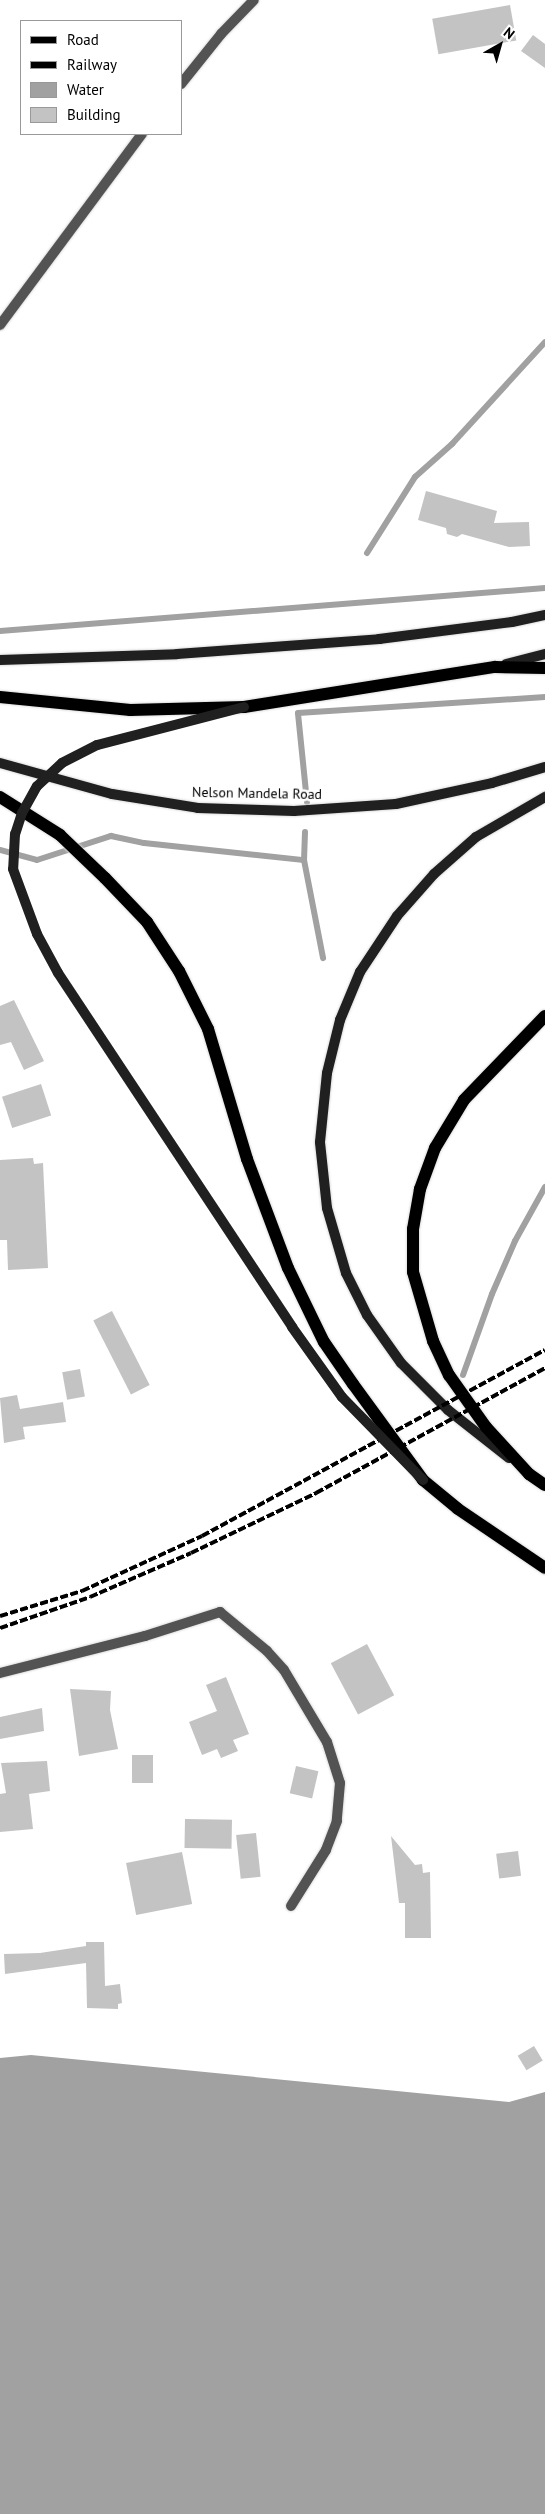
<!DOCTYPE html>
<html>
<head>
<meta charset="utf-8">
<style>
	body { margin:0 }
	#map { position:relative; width:545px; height:2514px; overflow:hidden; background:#fff; font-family:"PT Sans",sans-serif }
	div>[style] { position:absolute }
	.water>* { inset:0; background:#a1a1a1 }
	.stream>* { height:6px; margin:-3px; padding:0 3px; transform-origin:3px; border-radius:3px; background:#a1a1a1 }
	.building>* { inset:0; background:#c3c3c3; transform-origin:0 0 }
	.roads { filter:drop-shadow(0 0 1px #dbdbdb) drop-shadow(0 0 1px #dbdbdb) }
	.service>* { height:10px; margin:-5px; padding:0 5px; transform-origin:5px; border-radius:5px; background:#535353 }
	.minor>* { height:10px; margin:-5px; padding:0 5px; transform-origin:5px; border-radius:5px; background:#535353 }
	.secondary>* { height:10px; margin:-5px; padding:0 5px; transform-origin:5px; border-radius:5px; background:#202020 }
	.primary>* { height:12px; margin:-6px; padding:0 6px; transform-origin:6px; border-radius:6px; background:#000 }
	.rail>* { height:4px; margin-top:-2px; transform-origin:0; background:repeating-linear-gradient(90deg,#000 0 8px,transparent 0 10.5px) }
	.secondary-bridge>* { height:10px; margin:-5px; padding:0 5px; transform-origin:5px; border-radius:5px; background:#202020 }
	span { translate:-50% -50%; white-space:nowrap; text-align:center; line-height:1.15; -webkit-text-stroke:5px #fff; paint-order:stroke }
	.street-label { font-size:14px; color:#000 }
	.legend { position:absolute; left:20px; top:20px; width:162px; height:115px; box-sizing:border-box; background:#fff; border:1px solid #999; margin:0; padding:6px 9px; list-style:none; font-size:15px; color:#000 }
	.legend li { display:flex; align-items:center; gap:10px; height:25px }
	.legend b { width:25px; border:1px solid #999 }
	.north { position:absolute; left:475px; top:20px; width:50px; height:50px; -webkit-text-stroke:4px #fff; paint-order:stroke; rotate:38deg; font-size:14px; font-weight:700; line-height:20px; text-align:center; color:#000 }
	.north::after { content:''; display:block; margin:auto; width:18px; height:22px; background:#000; clip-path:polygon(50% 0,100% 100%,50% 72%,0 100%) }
</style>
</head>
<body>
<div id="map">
	<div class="water">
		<i style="clip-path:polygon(31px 2055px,509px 2102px,545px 2092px,545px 2514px,0 2514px,0 2058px)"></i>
	</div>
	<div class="stream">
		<i style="left:367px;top:553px;width:90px;rotate:-57.7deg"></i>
		<i style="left:415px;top:477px;width:50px;rotate:-41.7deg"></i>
		<i style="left:452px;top:444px;width:138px;rotate:-47.6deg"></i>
		<i style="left:0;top:631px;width:547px;rotate:-4.51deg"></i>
		<i style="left:307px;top:802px;width:89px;rotate:-95.8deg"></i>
		<i style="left:298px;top:713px;width:248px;rotate:-3.7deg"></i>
		<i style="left:305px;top:832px;width:28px;rotate:92deg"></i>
		<i style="left:304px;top:860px;width:100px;rotate:79deg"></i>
		<i style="left:0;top:850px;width:38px;rotate:15deg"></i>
		<i style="left:37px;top:860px;width:78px;rotate:-18deg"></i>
		<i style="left:111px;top:836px;width:34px;rotate:12deg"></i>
		<i style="left:144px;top:843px;width:161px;rotate:6.1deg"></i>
		<i style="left:463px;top:1375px;width:86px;rotate:-70.3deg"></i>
		<i style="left:492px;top:1294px;width:58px;rotate:-66.5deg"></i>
		<i style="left:515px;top:1241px;width:62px;rotate:-60.9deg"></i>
	</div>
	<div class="building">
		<i style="left:510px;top:5px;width:36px;height:79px;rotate:80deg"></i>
		<i style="clip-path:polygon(533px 35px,545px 44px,545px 68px,521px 51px)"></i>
		<i style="clip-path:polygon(426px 491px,497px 511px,494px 523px,529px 522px,530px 546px,509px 547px,462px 534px,457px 537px,447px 534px,446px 528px,418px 520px)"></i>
		<i style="clip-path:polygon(14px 1000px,44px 1061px,24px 1070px,11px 1042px,0 1045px,0 1006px)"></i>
		<i style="left:41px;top:1084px;width:33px;height:41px;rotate:72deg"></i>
		<i style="clip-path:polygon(33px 1158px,34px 1164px,43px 1163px,48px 1268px,8px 1270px,7px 1240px,0 1240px,0 1160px)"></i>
		<i style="left:112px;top:1311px;width:83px;height:21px;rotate:63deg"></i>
		<i style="left:80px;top:1369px;width:28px;height:18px;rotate:80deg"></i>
		<i style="clip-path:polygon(17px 1395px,20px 1409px,63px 1402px,66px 1422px,23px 1427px,25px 1439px,4px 1443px,0 1398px)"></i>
		<i style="left:367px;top:1644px;width:58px;height:41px;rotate:62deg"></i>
		<i style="clip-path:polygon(226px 1677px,249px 1734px,233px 1740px,238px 1751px,221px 1758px,217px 1749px,202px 1755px,189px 1722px,217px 1711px,206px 1685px)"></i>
		<i style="clip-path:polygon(70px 1689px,111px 1691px,110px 1710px,118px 1749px,79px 1756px)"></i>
		<i style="clip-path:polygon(42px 1708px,44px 1731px,0 1739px,0 1717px)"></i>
		<i style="left:153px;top:1755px;width:28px;height:21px;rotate:90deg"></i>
		<i style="clip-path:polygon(47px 1761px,50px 1791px,29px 1794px,33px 1829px,0 1832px,0 1794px,6px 1793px,1px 1763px)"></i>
		<i style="left:296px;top:1766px;width:23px;height:28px;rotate:13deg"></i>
		<i style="left:185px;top:1819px;width:47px;height:29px;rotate:1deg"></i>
		<i style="left:256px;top:1833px;width:44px;height:20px;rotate:84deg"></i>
		<i style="clip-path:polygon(391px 1836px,415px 1865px,422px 1864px,423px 1873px,430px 1872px,431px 1938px,405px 1938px,405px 1903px,399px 1903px)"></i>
		<i style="left:518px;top:1851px;width:25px;height:22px;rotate:83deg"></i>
		<i style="left:182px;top:1852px;width:53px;height:57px;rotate:79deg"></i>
		<i style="clip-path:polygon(86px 1942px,104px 1942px,105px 1986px,120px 1984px,122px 2003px,118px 2004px,118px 2009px,87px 2008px,86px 1963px,5px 1974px,4px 1954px,40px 1953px,86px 1946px)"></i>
		<i style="left:534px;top:2046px;width:17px;height:19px;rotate:59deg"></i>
	</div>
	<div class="roads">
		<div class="service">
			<i style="left:181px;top:84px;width:64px;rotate:-51.3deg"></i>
			<i style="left:221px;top:34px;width:47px;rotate:-45.9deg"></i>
			<i style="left:0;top:325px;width:238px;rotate:-53.4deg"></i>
		</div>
		<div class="minor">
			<i style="left:0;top:1673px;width:150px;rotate:-14.3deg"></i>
			<i style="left:145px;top:1636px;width:79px;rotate:-17.7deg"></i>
			<i style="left:220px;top:1612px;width:61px;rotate:39.7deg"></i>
			<i style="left:267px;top:1651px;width:25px;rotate:48deg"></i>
			<i style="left:284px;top:1670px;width:84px;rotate:59.2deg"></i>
			<i style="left:327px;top:1742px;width:43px;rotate:72.4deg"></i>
			<i style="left:340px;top:1783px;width:38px;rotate:95deg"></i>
			<i style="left:337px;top:1821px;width:31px;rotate:111deg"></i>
			<i style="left:326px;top:1850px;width:66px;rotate:122deg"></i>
		</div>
		<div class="secondary">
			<i style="left:0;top:660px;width:177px;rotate:-1.9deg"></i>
			<i style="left:177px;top:654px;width:203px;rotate:-4.2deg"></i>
			<i style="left:379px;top:639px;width:134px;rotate:-7.3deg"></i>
			<i style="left:512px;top:622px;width:34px;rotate:-12deg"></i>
			<i style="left:506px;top:664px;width:40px;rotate:-14.4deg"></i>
			<i style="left:0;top:763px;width:116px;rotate:15.5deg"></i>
			<i style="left:112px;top:794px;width:87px;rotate:9.2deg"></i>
			<i style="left:198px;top:808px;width:96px;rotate:1.8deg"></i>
			<i style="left:294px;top:811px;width:102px;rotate:-3.9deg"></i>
			<i style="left:396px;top:804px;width:98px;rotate:-12.3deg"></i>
			<i style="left:492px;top:783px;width:55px;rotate:-16.8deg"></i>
			<i style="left:509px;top:1458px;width:78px;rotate:-141.8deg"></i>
			<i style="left:448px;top:1410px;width:66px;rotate:-135deg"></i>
			<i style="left:401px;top:1363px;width:59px;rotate:-125.3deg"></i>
			<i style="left:367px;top:1315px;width:47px;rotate:-116.6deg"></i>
			<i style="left:346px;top:1273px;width:68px;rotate:-106.3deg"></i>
			<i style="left:327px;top:1208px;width:66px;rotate:-96.1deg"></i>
			<i style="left:320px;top:1142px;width:69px;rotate:-84.2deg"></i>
			<i style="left:327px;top:1073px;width:55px;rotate:-76.2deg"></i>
			<i style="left:340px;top:1020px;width:52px;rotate:-67.4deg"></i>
			<i style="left:360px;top:972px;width:67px;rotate:-56.5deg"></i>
			<i style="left:397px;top:916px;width:56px;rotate:-48.6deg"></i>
			<i style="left:434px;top:874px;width:56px;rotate:-41.4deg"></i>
			<i style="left:476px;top:837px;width:80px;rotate:-30.1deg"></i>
		</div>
		<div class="primary">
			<i style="left:0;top:697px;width:131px;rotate:5.7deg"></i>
			<i style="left:130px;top:710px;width:114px;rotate:-1.5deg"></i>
			<i style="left:244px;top:707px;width:254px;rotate:-9.1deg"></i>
			<i style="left:495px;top:667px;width:50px;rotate:1.1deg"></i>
			<i style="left:0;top:797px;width:71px;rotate:32.3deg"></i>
			<i style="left:60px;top:835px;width:62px;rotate:43.7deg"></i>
			<i style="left:105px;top:878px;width:61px;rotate:46.3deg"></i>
			<i style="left:147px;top:922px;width:59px;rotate:56.9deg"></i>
			<i style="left:179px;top:971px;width:65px;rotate:63.4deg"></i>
			<i style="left:208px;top:1029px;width:136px;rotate:73.3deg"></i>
			<i style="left:247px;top:1159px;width:116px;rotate:69.4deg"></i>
			<i style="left:288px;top:1268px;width:82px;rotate:64.1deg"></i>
			<i style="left:324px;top:1342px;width:51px;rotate:55.4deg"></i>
			<i style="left:353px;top:1384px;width:119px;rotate:53.9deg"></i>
			<i style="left:423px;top:1480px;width:45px;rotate:39.6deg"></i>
			<i style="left:458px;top:1509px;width:105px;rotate:34.1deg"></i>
			<i style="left:545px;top:1016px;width:117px;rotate:134deg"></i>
			<i style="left:464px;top:1100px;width:56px;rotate:121.1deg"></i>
			<i style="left:435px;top:1148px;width:44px;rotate:110.1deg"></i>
			<i style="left:420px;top:1189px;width:41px;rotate:99.9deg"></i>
			<i style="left:413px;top:1229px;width:43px;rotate:90deg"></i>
			<i style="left:413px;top:1272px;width:72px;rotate:73.8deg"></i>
			<i style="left:433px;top:1341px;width:38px;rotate:65deg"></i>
			<i style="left:449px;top:1375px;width:64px;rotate:54.6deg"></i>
			<i style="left:486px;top:1427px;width:64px;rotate:47.5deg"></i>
			<i style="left:529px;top:1474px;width:19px;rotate:35deg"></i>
		</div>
	</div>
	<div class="rail">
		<i style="left:0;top:1616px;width:86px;rotate:-17deg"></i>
		<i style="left:82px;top:1591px;width:132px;rotate:-24.6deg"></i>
		<i style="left:202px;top:1536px;width:390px;rotate:-28.5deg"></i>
		<i style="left:0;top:1628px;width:95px;rotate:-19deg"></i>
		<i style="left:90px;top:1597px;width:110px;rotate:-23.5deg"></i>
		<i style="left:191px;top:1553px;width:139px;rotate:-25.6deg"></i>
		<i style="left:316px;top:1493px;width:261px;rotate:-28.6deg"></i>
	</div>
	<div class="secondary-bridge">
		<i style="left:244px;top:707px;width:152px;rotate:165.5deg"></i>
		<i style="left:97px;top:745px;width:39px;rotate:153deg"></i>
		<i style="left:62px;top:763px;width:34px;rotate:137deg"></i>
		<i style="left:37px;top:786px;width:31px;rotate:119deg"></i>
		<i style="left:22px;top:813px;width:22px;rotate:108deg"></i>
		<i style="left:15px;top:834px;width:35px;rotate:93deg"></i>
		<i style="left:13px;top:869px;width:69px;rotate:69.7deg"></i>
		<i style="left:37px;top:934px;width:44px;rotate:61.7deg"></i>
		<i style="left:58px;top:973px;width:424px;rotate:56.5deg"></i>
		<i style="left:292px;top:1327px;width:86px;rotate:54.5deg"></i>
		<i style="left:342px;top:1397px;width:116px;rotate:45.7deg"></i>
	</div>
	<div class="street-label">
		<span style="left:257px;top:793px;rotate:1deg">Nelson Mandela Road</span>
	</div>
	<ul class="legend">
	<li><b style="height:6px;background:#000"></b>Road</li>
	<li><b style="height:6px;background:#000"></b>Railway</li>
	<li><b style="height:14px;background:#a1a1a1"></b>Water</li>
	<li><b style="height:14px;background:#c3c3c3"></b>Building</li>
	</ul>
	<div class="north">N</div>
</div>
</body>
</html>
